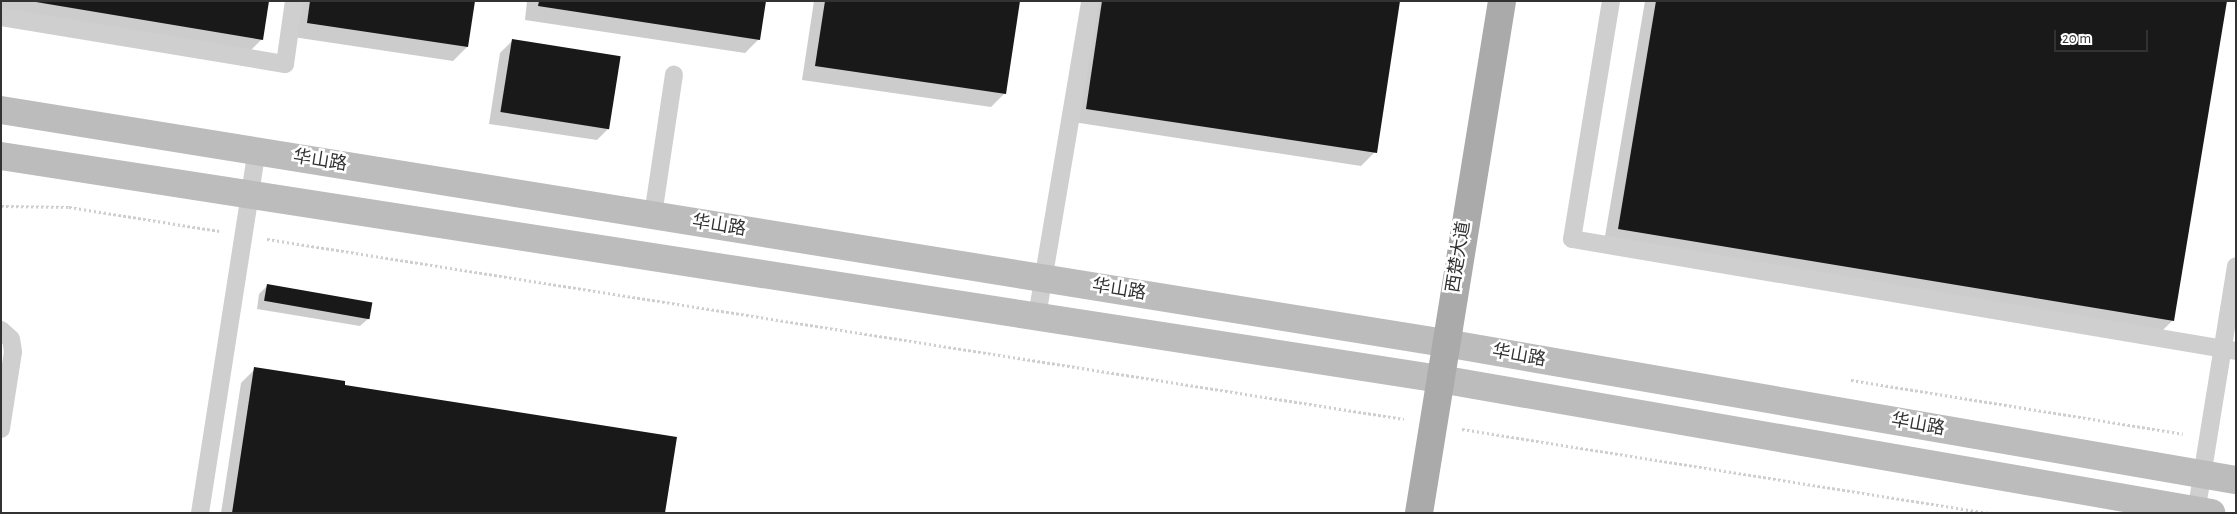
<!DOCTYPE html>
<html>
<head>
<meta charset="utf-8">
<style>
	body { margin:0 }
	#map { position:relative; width:2237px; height:514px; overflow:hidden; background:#fff; font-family:"Alegreya Sans","Noto Sans SC",sans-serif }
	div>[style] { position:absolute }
	.shadow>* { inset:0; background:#0003 }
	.building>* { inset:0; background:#191919; transform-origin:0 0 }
	.path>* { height:3px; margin-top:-1.5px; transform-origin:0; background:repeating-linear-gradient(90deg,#cfcfcf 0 2.5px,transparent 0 5px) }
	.lane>* { height:18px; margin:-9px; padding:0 9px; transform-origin:9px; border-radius:9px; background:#cfcfcf }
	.secondary>* { height:28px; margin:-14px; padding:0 14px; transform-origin:14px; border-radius:14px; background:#bcbcbc }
	.primary>* { height:28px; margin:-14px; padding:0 14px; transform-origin:14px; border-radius:14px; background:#aaa }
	span { translate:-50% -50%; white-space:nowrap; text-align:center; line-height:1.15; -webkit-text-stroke:5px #fff; paint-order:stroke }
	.street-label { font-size:18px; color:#323232 }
	.frame { position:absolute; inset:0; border:2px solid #323232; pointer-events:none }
	.scale { position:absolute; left:2054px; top:30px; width:94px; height:22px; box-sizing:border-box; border:2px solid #323232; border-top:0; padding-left:6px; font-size:15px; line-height:18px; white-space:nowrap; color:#323232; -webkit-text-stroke:4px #fff; paint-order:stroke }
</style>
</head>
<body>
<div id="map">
	<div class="shadow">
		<i style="clip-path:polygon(1px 1px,268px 1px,262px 39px,248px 53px,1px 14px)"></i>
		<i style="clip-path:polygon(299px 1px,473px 1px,467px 47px,453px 61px,293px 37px)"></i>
		<i style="clip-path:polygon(527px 1px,765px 1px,759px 39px,745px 53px,525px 20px)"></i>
		<i style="clip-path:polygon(814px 1px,1019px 1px,1005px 93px,991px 107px,802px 80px)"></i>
		<i style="clip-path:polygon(1091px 1px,1398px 1px,1375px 152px,1361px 166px,1073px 122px)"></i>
		<i style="clip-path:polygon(1645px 1px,2226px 1px,2173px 320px,2159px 334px,1604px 242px)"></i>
		<i style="clip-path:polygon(512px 41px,609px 128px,597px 140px,489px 124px,500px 53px)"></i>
		<i style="clip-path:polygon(268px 285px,369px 318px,360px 326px,257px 309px,259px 294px)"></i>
		<i style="clip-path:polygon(255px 369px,343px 386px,664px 513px,221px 513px,241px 383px)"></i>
	</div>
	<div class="building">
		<i style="clip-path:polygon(30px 1px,269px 1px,263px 40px)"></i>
		<i style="clip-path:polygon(310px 1px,475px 1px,468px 47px,307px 23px)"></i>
		<i style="clip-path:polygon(539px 1px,766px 1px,760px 40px,538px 6px)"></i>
		<i style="clip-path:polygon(825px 1px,1020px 1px,1006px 94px,815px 66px)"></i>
		<i style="clip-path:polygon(1102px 1px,1400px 1px,1377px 153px,1086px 109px)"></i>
		<i style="clip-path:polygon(1656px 1px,2227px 1px,2174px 321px,1618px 229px)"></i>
		<i style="left:512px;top:39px;width:110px;height:74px;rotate:9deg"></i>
		<i style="left:267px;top:284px;width:107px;height:17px;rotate:10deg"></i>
		<i style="clip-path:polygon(254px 367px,345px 381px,345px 385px,677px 437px,665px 513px,232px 513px)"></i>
	</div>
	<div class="path">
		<i style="left:1px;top:206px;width:68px;rotate:0.8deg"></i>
		<i style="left:69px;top:207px;width:152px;rotate:9.1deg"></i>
		<i style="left:267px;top:239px;width:1151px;rotate:9deg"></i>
		<i style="left:1851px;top:380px;width:336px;rotate:9.2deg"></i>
		<i style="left:1462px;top:429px;width:533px;rotate:9.07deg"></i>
	</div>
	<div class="lane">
		<i style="left:1611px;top:1px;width:241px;rotate:99.3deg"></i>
		<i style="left:1572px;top:239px;width:673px;rotate:9.57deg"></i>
		<i style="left:1px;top:17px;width:288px;rotate:9.4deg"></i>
		<i style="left:285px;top:64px;width:64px;rotate:-81.9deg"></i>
		<i style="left:653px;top:215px;width:142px;rotate:-81.5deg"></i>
		<i style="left:1037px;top:316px;width:319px;rotate:-80.4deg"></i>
		<i style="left:1px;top:330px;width:13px;rotate:42deg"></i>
		<i style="left:11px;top:339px;width:13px;rotate:81deg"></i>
		<i style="left:13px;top:352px;width:78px;rotate:98.9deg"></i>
		<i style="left:200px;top:513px;width:366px;rotate:-81.1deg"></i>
		<i style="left:2196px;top:513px;width:250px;rotate:-80.8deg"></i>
	</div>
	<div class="secondary">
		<i style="left:1px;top:110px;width:1463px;rotate:9.17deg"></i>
		<i style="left:1445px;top:343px;width:803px;rotate:9.83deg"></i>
		<i style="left:1px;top:156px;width:1456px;rotate:8.81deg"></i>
		<i style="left:1440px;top:379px;width:783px;rotate:9.86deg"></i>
	</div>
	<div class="primary">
		<i style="left:1419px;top:513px;width:519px;rotate:-80.79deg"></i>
	</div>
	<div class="street-label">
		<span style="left:320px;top:161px;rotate:9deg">华山路</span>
		<span style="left:719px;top:226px;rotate:9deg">华山路</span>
		<span style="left:1459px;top:257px;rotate:-81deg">西楚大道</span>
		<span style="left:1119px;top:290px;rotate:9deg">华山路</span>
		<span style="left:1519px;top:356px;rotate:10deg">华山路</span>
		<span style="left:1918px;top:425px;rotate:10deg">华山路</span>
	</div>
	<div class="frame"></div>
	<div class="scale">20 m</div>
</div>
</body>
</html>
